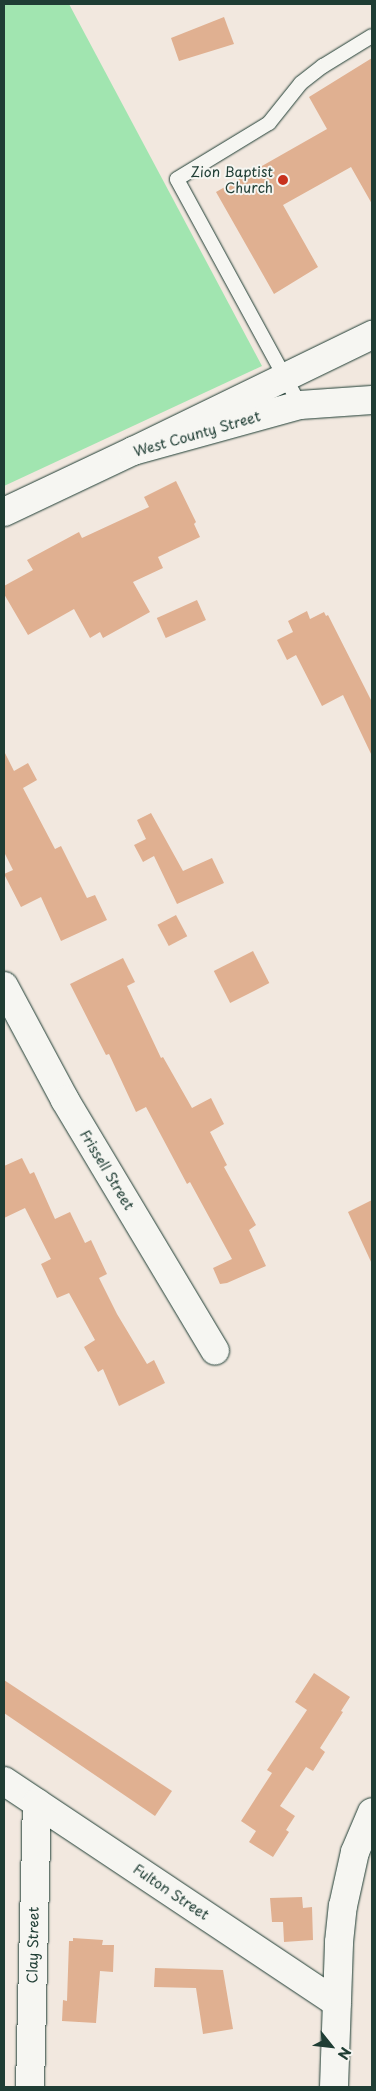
<!DOCTYPE html>
<html>
<head>
<meta charset="utf-8">
<style>
	body { margin:0 }
	#map { position:relative; width:376px; height:2091px; overflow:hidden; background:#f2e8df; font-family:"Playpen Sans",sans-serif }
	div>[style] { position:absolute }
	.green>* { inset:0; background:#a1e5b0 }
	.building>* { inset:0; background:#e0b091; transform-origin:0 0 }
	.roads { filter:drop-shadow(0 0 1px #1f3d34) drop-shadow(0 0 1px #1f3d34) }
	.service>* { height:14px; margin:-7px; padding:0 7px; transform-origin:7px; border-radius:7px; background:#f6f6f2 }
	.minor>* { height:28px; margin:-14px; padding:0 14px; transform-origin:14px; border-radius:14px; background:#f6f6f2 }
	.tertiary>* { height:28px; margin:-14px; padding:0 14px; transform-origin:14px; border-radius:14px; background:#f6f6f2 }
	.secondary>* { height:28px; margin:-14px; padding:0 14px; transform-origin:14px; border-radius:14px; background:#f6f6f2 }
	.primary>* { height:28px; margin:-14px; padding:0 14px; transform-origin:14px; border-radius:14px; background:#f6f6f2 }
	.dots>* { width:14px; height:14px; translate:-50% -50%; box-sizing:border-box; border:2px solid #f6f6f2; border-radius:50% }
	span { translate:-50% -50%; white-space:nowrap; text-align:center; line-height:1.15; -webkit-text-stroke:4px #f6f6f2; paint-order:stroke }
	.poi-label { font-size:14px; color:#1f3d34 }
	.right { translate:-100% -50%; text-align:right }
	.street-label { font-size:14px; color:#1f3d34 }
	.frame { position:absolute; inset:0; border:5px solid #1f3d34; pointer-events:none }
	.north { position:absolute; left:306px; top:2021px; width:50px; height:50px; -webkit-text-stroke:4px #f6f6f2; paint-order:stroke; rotate:119deg; font-size:14px; font-weight:700; line-height:20px; text-align:center; color:#1f3d34 }
	.north::after { content:''; display:block; margin:auto; width:18px; height:22px; background:#1f3d34; clip-path:polygon(50% 0,100% 100%,50% 72%,0 100%) }
</style>
</head>
<body>
<div id="map">
	<div class="green">
		<i style="clip-path:polygon(4px 4px,69px 4px,262px 366px,4px 486px)"></i>
	</div>
	<div class="building">
		<i style="clip-path:polygon(224px 17px,234px 44px,179px 61px,171px 38px)"></i>
		<i style="clip-path:polygon(372px 58px,372px 204px,351px 167px,283px 205px,318px 267px,274px 294px,216px 192px,327px 129px,309px 97px)"></i>
		<i style="clip-path:polygon(176px 481px,196px 522px,194px 524px,200px 537px,158px 557px,163px 568px,133px 582px,150px 612px,103px 638px,100px 632px,90px 638px,74px 609px,28px 635px,4px 594px,4px 586px,33px 570px,27px 560px,79px 532px,82px 538px,149px 507px,144px 497px)"></i>
		<i style="left:197px;top:600px;width:22px;height:44px;rotate:66deg"></i>
		<i style="clip-path:polygon(307px 611px,310px 619px,324px 612px,326px 616px,328px 615px,372px 702px,372px 756px,343px 695px,322px 706px,296px 655px,287px 660px,277px 640px,293px 632px,288px 621px)"></i>
		<i style="clip-path:polygon(4px 751px,14px 771px,28px 763px,37px 780px,23px 788px,55px 849px,61px 846px,87px 898px,95px 895px,107px 920px,61px 941px,41px 897px,21px 907px,4px 874px,13px 870px,4px 852px)"></i>
		<i style="clip-path:polygon(151px 813px,183px 871px,212px 858px,224px 883px,177px 904px,154px 856px,143px 862px,134px 845px,146px 839px,137px 820px)"></i>
		<i style="left:176px;top:915px;width:24px;height:21px;rotate:62deg"></i>
		<i style="left:253px;top:951px;width:36px;height:44px;rotate:63deg"></i>
		<i style="clip-path:polygon(123px 958px,135px 982px,127px 986px,161px 1058px,163px 1057px,192px 1108px,211px 1098px,224px 1124px,210px 1132px,227px 1165px,224px 1167px,256px 1225px,249px 1230px,266px 1266px,227px 1283px,220px 1284px,213px 1268px,232px 1259px,190px 1182px,187px 1184px,146px 1107px,136px 1112px,109px 1054px,106px 1055px,70px 984px)"></i>
		<i style="clip-path:polygon(22px 1158px,30px 1174px,34px 1172px,55px 1219px,70px 1212px,85px 1243px,91px 1240px,107px 1274px,99px 1278px,117px 1314px,147px 1364px,154px 1360px,165px 1383px,119px 1406px,103px 1369px,98px 1372px,84px 1347px,95px 1340px,69px 1293px,57px 1298px,41px 1264px,51px 1259px,25px 1208px,4px 1218px,4px 1166px)"></i>
		<i style="clip-path:polygon(372px 1200px,372px 1264px,348px 1212px)"></i>
		<i style="clip-path:polygon(314px 1673px,350px 1697px,341px 1711px,343px 1712px,320px 1748px,325px 1752px,313px 1771px,306px 1767px,280px 1806px,295px 1816px,286px 1830px,289px 1832px,273px 1857px,249px 1842px,256px 1831px,241px 1821px,272px 1773px,267px 1770px,307px 1710px,295px 1702px)"></i>
		<i style="clip-path:polygon(4px 1680px,172px 1791px,155px 1816px,4px 1713px)"></i>
		<i style="clip-path:polygon(302px 1897px,303px 1908px,312px 1907px,313px 1940px,284px 1942px,283px 1922px,272px 1922px,270px 1898px)"></i>
		<i style="clip-path:polygon(73px 1938px,103px 1940px,102px 1945px,114px 1945px,113px 1972px,100px 1971px,96px 2023px,62px 2021px,63px 2000px,67px 2001px,69px 1941px,73px 1941px)"></i>
		<i style="clip-path:polygon(155px 1968px,223px 1970px,233px 2029px,203px 2034px,196px 1988px,154px 1987px)"></i>
	</div>
	<div class="roads">
		<div class="service">
			<i style="left:300px;top:405px;width:257px;rotate:-118.6deg"></i>
			<i style="left:177px;top:179px;width:108px;rotate:-31.3deg"></i>
			<i style="left:269px;top:123px;width:51px;rotate:-51.3deg"></i>
			<i style="left:301px;top:83px;width:28px;rotate:-38deg"></i>
			<i style="left:323px;top:66px;width:57px;rotate:-31.5deg"></i>
		</div>
		<div class="minor">
			<i style="left:4px;top:986px;width:129px;rotate:61.8deg"></i>
			<i style="left:65px;top:1100px;width:292px;rotate:59.1deg"></i>
			<i style="left:4px;top:1781px;width:400px;rotate:33.7deg"></i>
			<i style="left:30px;top:2087px;width:284px;rotate:-88.6deg"></i>
		</div>
		<div class="tertiary">
			<i style="left:334px;top:2087px;width:145px;rotate:-88deg"></i>
			<i style="left:339px;top:1942px;width:36px;rotate:-84deg"></i>
			<i style="left:343px;top:1906px;width:55px;rotate:-77.5deg"></i>
			<i style="left:355px;top:1852px;width:43px;rotate:-67deg"></i>
		</div>
		<div class="secondary">
			<i style="left:4px;top:512px;width:143px;rotate:-25.3deg"></i>
			<i style="left:133px;top:451px;width:173px;rotate:-15.4deg"></i>
			<i style="left:300px;top:405px;width:72px;rotate:-4deg"></i>
		</div>
		<div class="primary">
			<i style="left:133px;top:451px;width:266px;rotate:-25.9deg"></i>
		</div>
	</div>
	<div class="dots">
		<i style="left:283px;top:180px;background:#c8321e"></i>
	</div>
	<div class="poi-label">
		<span class="right" style="left:273px;top:180px">Zion Baptist<br>Church</span>
	</div>
	<div class="street-label">
		<span style="left:197px;top:434px;rotate:-16deg">West County Street</span>
		<span style="left:107px;top:1170px;rotate:59deg">Frissell Street</span>
		<span style="left:171px;top:1892px;rotate:34deg">Fulton Street</span>
		<span style="left:33px;top:1945px;rotate:-89deg">Clay Street</span>
	</div>
	<div class="frame"></div>
	<div class="north">N</div>
</div>
</body>
</html>
